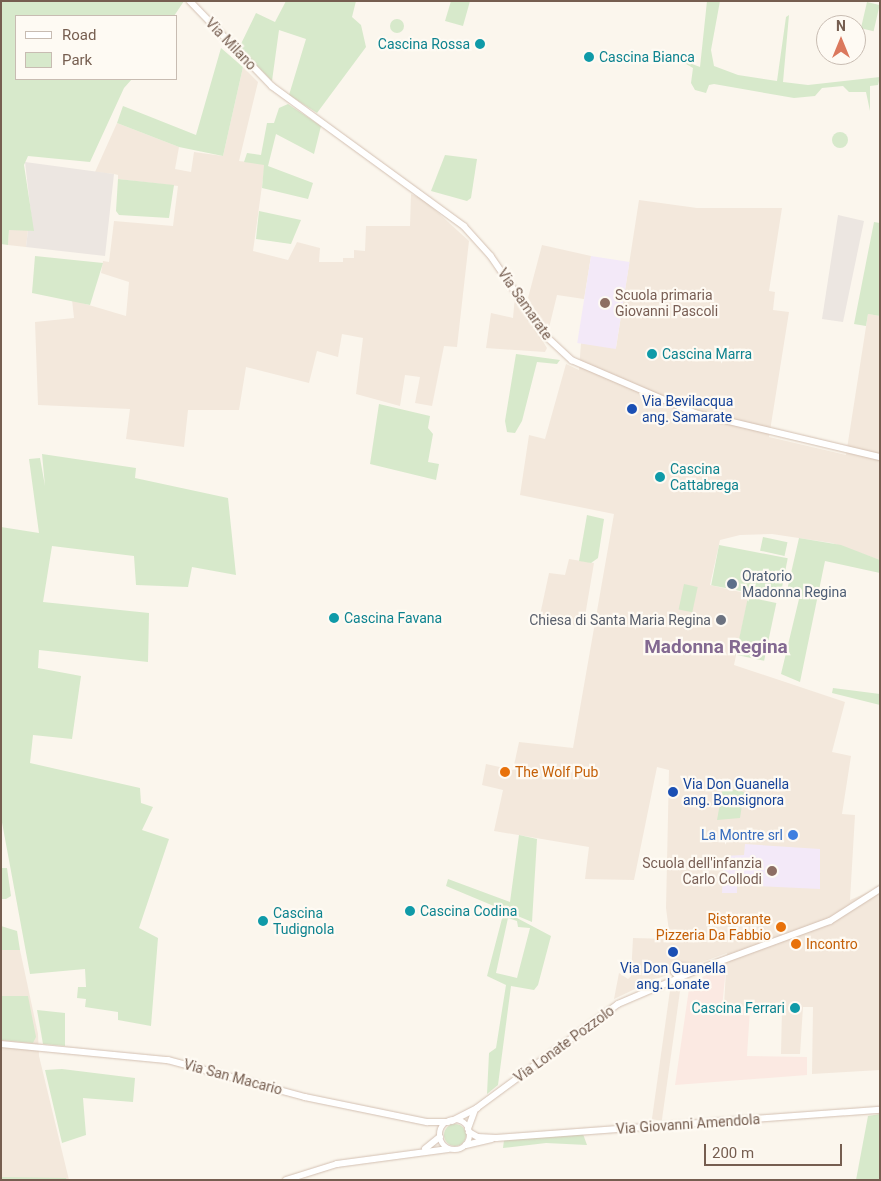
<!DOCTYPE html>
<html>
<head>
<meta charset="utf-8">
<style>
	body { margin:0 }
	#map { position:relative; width:881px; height:1181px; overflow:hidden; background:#fbf6ed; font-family:Roboto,sans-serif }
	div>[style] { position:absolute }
	.residential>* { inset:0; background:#f3e8dc; transform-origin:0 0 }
	.commercial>* { inset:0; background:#fbe9e2 }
	.industrial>* { inset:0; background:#ece6e1 }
	.education>* { inset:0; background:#f3e9f8; transform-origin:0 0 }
	.green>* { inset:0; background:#d7e9cb; transform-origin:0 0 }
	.round { border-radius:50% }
	.roads { filter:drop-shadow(0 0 1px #d3c0b2) drop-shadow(0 0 1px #d3c0b2) }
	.secondary>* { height:5.5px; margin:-2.75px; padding:0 2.75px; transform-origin:2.75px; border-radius:2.75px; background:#fff }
	.secondary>.ring { margin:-2.75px; padding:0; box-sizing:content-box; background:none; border:5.5px solid #fff; border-radius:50% }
	.dots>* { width:14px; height:14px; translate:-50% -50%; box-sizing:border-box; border:2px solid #fefaf3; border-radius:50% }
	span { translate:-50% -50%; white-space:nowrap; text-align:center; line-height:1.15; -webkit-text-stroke:4.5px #fefaf3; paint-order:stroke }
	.street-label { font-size:14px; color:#765e50 }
	.culture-label { font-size:14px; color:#0d838f }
	.right { translate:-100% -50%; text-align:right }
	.left { translate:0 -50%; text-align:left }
	.education-label { font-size:14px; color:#785e54 }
	.transit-label { font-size:14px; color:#164399 }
	.service-label { font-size:14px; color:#4e5e75 }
	.worship-label { font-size:14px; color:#5b616d }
	.food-label { font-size:14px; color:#c56008 }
	.shop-label { font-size:14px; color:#366cbe }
	.district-label { font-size:19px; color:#836991; font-weight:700 }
	.frame { position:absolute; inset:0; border:2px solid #765e50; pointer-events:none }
	.legend { position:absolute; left:15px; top:15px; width:162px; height:65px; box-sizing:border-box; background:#fefaf3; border:1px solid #c8bcb2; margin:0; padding:6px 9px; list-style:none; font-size:15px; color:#765e50 }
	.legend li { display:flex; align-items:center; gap:10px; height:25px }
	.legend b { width:25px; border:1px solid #c8bcb2 }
	.north { position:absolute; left:816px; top:15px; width:50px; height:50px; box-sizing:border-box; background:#fefaf3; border:1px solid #c8bcb2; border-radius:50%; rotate:0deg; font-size:14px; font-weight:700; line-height:20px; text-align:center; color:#765e50 }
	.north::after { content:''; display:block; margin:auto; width:18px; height:22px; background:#db785d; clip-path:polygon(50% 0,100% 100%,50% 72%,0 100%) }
	.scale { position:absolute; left:704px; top:1144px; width:138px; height:22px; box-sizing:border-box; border:2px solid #765e50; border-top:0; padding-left:6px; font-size:15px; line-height:18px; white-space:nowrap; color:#765e50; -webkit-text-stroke:4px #fefaf3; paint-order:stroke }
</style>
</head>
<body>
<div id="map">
	<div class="residential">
		<i style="clip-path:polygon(243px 67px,258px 82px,239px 161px,265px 164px,253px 251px,288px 260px,297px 242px,320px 248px,319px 262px,343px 262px,343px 258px,354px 258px,354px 250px,365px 251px,366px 226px,410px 226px,411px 194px,424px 200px,469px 241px,457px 347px,444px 346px,432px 406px,415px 403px,420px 377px,405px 375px,400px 406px,356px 394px,363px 338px,342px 334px,338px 357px,317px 351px,309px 383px,246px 367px,239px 410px,188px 410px,184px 447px,126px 439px,130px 409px,38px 405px,35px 322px,74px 318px,72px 300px,126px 316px,129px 282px,101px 273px,103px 261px,109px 262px,114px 221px,173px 226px,178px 186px,118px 179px,118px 175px,114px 174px,95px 172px,117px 123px,179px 147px,175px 169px,191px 172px,194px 152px,223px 156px)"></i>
		<i style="clip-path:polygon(639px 200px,697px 208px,782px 208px,769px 291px,775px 292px,773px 310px,789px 312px,769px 437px,846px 455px,868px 314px,880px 316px,880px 560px,832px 543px,772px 534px,740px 535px,720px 540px,710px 585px,749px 594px,734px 665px,845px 702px,832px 752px,851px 756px,842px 814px,855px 815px,850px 900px,880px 887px,880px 1070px,812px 1074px,813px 1007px,803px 1007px,800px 1054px,781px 1054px,782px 1008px,724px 1006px,727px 953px,656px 979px,614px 999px,619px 973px,628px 979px,631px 976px,633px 938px,670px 939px,666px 908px,669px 770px,657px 767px,634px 880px,585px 879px,589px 847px,494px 831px,503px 790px,482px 785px,486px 764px,513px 770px,519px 742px,573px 748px,614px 514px,520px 495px,529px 435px,545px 439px,566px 364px,579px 370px,581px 343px,616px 348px)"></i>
		<i style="clip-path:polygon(9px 230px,28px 230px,26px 247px,8px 245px)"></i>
		<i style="clip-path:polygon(542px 245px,591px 256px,584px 299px,557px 295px,548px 332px,528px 298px)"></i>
		<i style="clip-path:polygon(515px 296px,547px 348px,545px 352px,486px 348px,491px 313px,513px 318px)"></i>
		<i style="clip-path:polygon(569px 559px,594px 563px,583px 628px,540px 615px,549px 573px,565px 575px)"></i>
		<i style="clip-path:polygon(1px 950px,20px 950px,38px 1034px,39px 1056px,69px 1180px,1px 1180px)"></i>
		<i style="left:681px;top:984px;width:138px;height:10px;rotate:98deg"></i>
	</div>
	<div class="commercial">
		<i style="clip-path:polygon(726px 967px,722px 1008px,750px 1009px,747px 1056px,807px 1057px,807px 1075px,675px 1085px,690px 982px)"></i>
	</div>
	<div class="industrial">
		<i style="clip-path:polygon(25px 162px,114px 174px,105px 256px,26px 247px,28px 230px,33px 231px)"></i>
		<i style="clip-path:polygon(838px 215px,864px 221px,843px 322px,822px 319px)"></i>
	</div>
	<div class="education">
		<i style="left:591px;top:256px;width:39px;height:88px;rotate:9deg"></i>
		<i style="clip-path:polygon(745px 844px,820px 849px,820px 889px,737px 885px,737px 893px,722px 893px,724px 856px,744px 855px)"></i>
	</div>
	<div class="green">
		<i style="clip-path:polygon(1px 1px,184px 1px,174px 16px,16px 16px,16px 79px,132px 79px,124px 88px,90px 162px,28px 156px,24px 165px,34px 231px,9px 230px,8px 245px,1px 244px)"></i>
		<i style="clip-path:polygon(286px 1px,356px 1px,352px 17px,361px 25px,366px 47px,317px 113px,289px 95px,306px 39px,279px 30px,272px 81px,239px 48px,256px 13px,275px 22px)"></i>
		<i style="clip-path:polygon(451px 1px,470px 1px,463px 26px,445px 21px)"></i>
		<i style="clip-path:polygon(707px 1px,720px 1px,711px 50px,714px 66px,738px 75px,777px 81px,786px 17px,789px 15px,783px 82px,808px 85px,880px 77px,878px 85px,870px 86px,870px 111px,866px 92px,849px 92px,843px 86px,822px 88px,815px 96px,794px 98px,714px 84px,709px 85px,706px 93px,695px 90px,691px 83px,693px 68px,676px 58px,700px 67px)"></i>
		<i style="left:867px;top:2px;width:13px;height:27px;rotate:13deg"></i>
		<i class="round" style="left:390px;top:19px;width:14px;height:14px"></i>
		<i style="clip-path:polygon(221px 48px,243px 67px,223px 156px,179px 147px,117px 123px,123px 106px,196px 135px)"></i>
		<i style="clip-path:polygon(288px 104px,321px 126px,314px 154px,276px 134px,268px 166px,313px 183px,308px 199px,262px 188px,264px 165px,244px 162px,247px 153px,261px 155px,267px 123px,274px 123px,279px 108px)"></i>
		<i class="round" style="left:832px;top:132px;width:16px;height:16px"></i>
		<i style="clip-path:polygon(445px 155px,477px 159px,471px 198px,467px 201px,431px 191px)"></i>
		<i style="clip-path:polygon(118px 179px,174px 185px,169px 218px,119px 215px,116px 211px)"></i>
		<i style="clip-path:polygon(259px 211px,301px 220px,291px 244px,256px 239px)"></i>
		<i style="clip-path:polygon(874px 222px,880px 223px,880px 316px,868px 314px,866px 326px,854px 324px)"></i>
		<i style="clip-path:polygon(35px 256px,103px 263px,90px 305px,32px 293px)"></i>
		<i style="clip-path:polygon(516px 354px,560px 360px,557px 364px,537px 362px,522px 421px,515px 433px,507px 432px,505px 421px)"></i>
		<i style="clip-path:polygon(379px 404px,430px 416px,428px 428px,433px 434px,428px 462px,439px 464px,436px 480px,370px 464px)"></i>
		<i style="clip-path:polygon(42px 454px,136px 468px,135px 478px,228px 498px,236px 575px,192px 567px,188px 587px,136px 585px,134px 556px,52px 546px,43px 602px,149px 613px,148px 662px,39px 650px,38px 668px,81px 676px,72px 739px,33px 735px,30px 763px,140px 788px,141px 803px,153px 807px,142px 830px,169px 839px,139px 928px,158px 938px,151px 1026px,118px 1020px,118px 1012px,85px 1007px,86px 999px,77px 998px,78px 987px,86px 987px,85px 969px,30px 974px,1px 817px,1px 527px,39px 533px,29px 459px,40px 458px,45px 486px)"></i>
		<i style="clip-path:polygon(587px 515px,604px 519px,598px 558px,591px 563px,579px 561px)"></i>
		<i style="left:763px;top:537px;width:25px;height:14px;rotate:12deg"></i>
		<i style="clip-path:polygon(799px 538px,841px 545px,880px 560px,880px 573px,825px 561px,800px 682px,781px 674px,799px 599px,786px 595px)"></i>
		<i style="left:719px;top:545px;width:70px;height:41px;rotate:11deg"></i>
		<i style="left:684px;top:584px;width:14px;height:26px;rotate:12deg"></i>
		<i style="left:748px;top:597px;width:29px;height:59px;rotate:12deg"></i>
		<i style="clip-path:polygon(833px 688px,880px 694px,880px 705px,832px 693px)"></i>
		<i style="clip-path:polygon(723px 787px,744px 792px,740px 818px,717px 820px)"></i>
		<i style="clip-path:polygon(519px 835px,537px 839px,532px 922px,446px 886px,448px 879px,510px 902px)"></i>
		<i style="clip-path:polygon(1px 868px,7px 868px,11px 896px,6px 899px,1px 899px)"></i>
		<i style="clip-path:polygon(evenodd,504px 911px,551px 936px,538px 985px,534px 990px,511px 986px,498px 1085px,487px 1094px,489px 1053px,496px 1048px,506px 985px,487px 976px,504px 911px,508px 918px,517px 921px,518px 927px,530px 928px,517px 978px,496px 973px,508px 918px)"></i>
		<i style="clip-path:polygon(1px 926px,17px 931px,20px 950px,1px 950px)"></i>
		<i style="clip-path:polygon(1px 996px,28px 996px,36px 1037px,33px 1043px,1px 1040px)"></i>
		<i style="clip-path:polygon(37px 1010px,65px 1013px,65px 1046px,43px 1044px)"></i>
		<i style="clip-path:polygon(62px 1069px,135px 1078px,133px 1102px,83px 1098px,86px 1135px,62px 1143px,45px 1070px)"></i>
		<i style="clip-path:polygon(880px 1114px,880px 1180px,856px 1180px,868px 1116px)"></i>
		<i class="round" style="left:444px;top:1124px;width:22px;height:22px"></i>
		<i style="clip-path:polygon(583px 1134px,587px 1145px,546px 1143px,503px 1148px,504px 1140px)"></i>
		<i style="clip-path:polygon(1px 1177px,66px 1178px,67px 1180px,1px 1180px)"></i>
	</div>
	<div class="roads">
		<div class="secondary">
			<i style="left:190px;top:1px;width:118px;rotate:46deg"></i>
			<i style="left:272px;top:86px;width:238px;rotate:36.1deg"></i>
			<i style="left:464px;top:226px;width:40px;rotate:48deg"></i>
			<i style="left:491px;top:256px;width:96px;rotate:55.6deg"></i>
			<i style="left:545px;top:335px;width:37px;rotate:43deg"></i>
			<i style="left:572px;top:360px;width:134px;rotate:23.3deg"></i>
			<i style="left:695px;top:413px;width:190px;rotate:13.4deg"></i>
			<i style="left:680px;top:979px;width:9px;rotate:-131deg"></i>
			<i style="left:674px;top:972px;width:8px;rotate:-50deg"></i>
			<i style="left:679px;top:966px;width:21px;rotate:5deg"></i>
			<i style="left:1px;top:1044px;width:168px;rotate:5.5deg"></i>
			<i style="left:168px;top:1060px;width:142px;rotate:15.1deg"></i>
			<i style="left:305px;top:1097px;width:125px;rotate:11.6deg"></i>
			<i style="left:427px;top:1122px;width:21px"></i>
			<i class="ring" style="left:440px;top:1120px;width:24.5px;height:24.5px"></i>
			<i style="left:452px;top:1121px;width:28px;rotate:-27deg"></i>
			<i style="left:477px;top:1108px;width:175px;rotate:-36.4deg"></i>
			<i style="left:618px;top:1004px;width:91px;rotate:-23.2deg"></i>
			<i style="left:702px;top:968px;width:136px;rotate:-20.2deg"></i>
			<i style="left:830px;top:921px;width:59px;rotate:-32.6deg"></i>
			<i style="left:468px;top:1129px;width:20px;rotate:-70deg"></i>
			<i style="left:469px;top:1132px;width:10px;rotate:29deg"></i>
			<i style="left:478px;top:1137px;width:18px;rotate:3deg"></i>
			<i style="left:496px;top:1138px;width:385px;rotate:-4.2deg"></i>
			<i style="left:466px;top:1145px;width:26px;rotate:-13deg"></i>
			<i style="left:425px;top:1149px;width:19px;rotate:-39deg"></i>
			<i style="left:286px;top:1180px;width:53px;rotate:-17.4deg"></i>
			<i style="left:337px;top:1164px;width:112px;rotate:-7.7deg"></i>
		</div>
	</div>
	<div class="dots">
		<i style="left:480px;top:44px;background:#0f9aa8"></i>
		<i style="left:589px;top:57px;background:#0f9aa8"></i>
		<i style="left:605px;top:303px;background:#8d6e63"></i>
		<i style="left:652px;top:354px;background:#0f9aa8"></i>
		<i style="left:632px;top:409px;background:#1a4fb4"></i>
		<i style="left:660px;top:477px;background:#0f9aa8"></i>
		<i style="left:732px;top:584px;background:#5c6f8a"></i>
		<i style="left:334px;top:618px;background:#0f9aa8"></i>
		<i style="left:721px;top:620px;background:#6b7280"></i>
		<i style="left:505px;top:772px;background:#e8710a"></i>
		<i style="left:673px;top:792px;background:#1a4fb4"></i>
		<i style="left:793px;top:835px;background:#3f7fe0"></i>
		<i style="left:772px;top:871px;background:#8d6e63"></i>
		<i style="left:410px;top:911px;background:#0f9aa8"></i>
		<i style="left:263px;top:921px;background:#0f9aa8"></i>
		<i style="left:781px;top:927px;background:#e8710a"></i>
		<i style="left:796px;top:944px;background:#e8710a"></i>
		<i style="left:673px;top:952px;background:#1a4fb4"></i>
		<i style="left:795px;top:1008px;background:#0f9aa8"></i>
	</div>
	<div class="street-label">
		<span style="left:231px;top:44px;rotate:46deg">Via Milano</span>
		<span style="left:525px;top:304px;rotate:55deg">Via Samarate</span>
		<span style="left:564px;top:1044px;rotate:-36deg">Via Lonate Pozzolo</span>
		<span style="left:233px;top:1077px;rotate:15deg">Via San Macario</span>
		<span style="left:688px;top:1124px;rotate:-4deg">Via Giovanni Amendola</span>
	</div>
	<div class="culture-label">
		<span class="right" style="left:470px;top:44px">Cascina Rossa</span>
		<span class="left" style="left:599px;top:57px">Cascina Bianca</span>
		<span class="left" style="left:662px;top:354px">Cascina Marra</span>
		<span class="left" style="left:670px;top:477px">Cascina<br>Cattabrega</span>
		<span class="left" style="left:344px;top:618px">Cascina Favana</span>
		<span class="left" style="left:420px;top:911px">Cascina Codina</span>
		<span class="left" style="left:273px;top:921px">Cascina<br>Tudignola</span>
		<span class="right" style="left:785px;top:1008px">Cascina Ferrari</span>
	</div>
	<div class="education-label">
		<span class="left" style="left:615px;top:303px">Scuola primaria<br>Giovanni Pascoli</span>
		<span class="right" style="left:762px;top:871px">Scuola dell'infanzia<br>Carlo Collodi</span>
	</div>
	<div class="transit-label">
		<span class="left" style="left:642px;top:409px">Via Bevilacqua<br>ang. Samarate</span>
		<span class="left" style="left:683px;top:792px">Via Don Guanella<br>ang. Bonsignora</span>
		<span style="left:673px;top:976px">Via Don Guanella<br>ang. Lonate</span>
	</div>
	<div class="service-label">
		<span class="left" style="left:742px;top:584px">Oratorio<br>Madonna Regina</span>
	</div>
	<div class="worship-label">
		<span class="right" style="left:711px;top:620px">Chiesa di Santa Maria Regina</span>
	</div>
	<div class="food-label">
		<span class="left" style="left:515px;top:772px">The Wolf Pub</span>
		<span class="right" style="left:771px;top:927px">Ristorante<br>Pizzeria Da Fabbio</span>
		<span class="left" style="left:806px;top:944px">Incontro</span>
	</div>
	<div class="shop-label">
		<span class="right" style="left:783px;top:835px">La Montre srl</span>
	</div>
	<div class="district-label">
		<span style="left:716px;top:647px">Madonna Regina</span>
	</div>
	<div class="frame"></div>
	<ul class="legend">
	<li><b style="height:6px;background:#fff"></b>Road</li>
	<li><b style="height:14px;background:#d7e9cb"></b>Park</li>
	</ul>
	<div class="north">N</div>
	<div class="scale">200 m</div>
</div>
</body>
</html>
